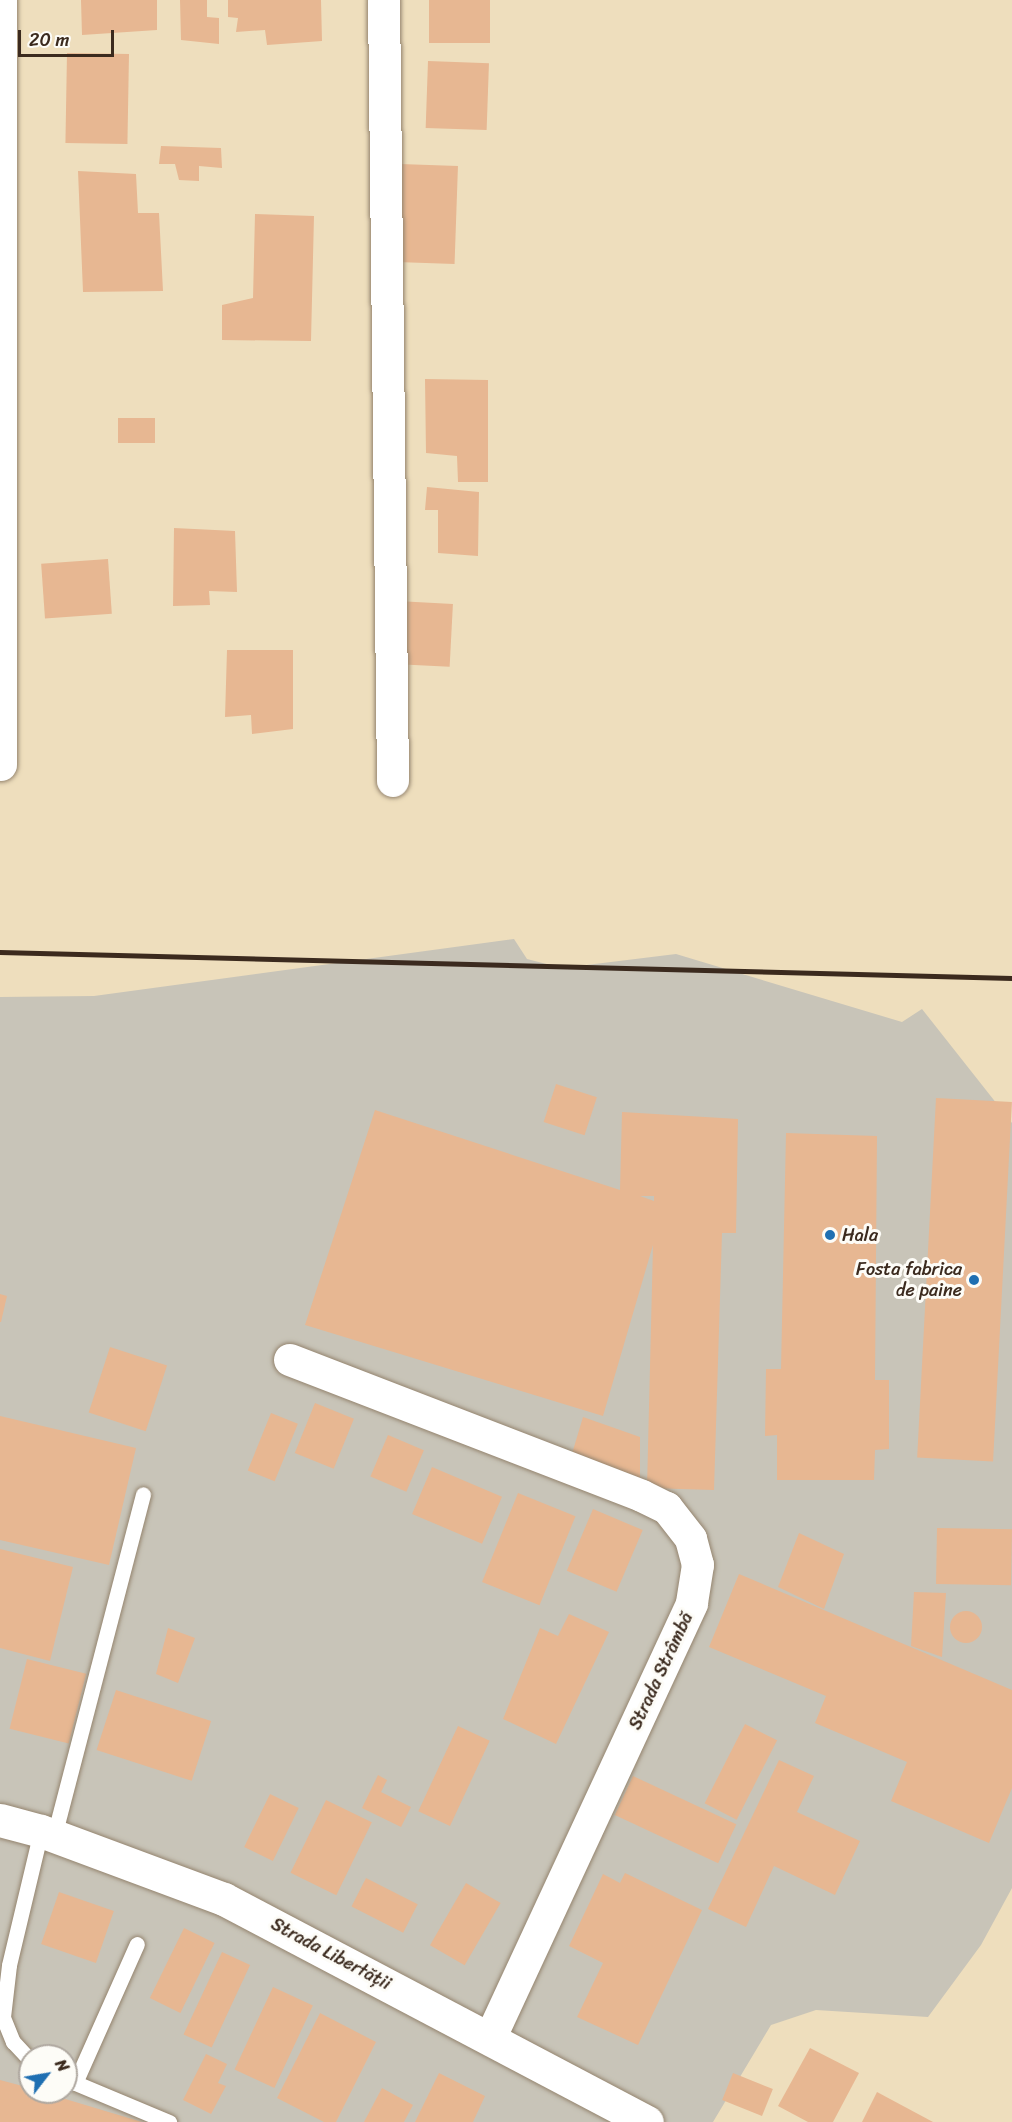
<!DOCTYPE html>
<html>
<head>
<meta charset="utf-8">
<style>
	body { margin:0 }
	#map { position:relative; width:1012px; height:2122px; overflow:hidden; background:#eedebd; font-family:Sriracha,sans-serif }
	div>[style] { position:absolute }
	.industrial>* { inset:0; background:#c8c4b8 }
	.building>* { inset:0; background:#e7b792; transform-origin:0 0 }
	.round { border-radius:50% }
	.roads { filter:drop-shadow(0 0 2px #94846e) drop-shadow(0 0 2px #94846e) }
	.service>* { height:15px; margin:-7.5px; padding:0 7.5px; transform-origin:7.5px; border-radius:7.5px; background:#fff }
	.minor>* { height:32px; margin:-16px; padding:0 16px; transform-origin:16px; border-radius:16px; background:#fff }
	.primary>* { height:33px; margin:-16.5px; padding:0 16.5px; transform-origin:16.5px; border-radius:16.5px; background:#fff }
	.rail>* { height:4.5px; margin:-2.25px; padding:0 2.25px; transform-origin:2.25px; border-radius:2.25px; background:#3b2a1e }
	.dots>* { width:16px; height:16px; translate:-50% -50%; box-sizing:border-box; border:3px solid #fdfcf7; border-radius:50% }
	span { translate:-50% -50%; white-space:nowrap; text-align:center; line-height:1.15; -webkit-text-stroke:6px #fdfcf7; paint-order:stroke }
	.poi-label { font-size:18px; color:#3b2a1e }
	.left { translate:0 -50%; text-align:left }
	.right { translate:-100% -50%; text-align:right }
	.street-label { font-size:18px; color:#3b2a1e }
	.north { position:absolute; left:18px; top:2044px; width:60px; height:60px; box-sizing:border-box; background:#fdfcf7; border:2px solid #afa8a0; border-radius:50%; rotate:59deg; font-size:16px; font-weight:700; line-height:24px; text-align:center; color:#3b2a1e }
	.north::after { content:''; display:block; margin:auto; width:21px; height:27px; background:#1f6fb2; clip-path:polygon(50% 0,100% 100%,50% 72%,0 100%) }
	.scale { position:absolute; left:18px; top:30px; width:96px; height:27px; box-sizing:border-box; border:3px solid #3b2a1e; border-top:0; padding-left:8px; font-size:18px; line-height:21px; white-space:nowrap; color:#3b2a1e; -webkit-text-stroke:4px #fdfcf7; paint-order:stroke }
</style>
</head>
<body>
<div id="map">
	<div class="industrial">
		<i style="clip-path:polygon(evenodd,514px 939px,527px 959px,562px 968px,676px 954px,902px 1022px,922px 1009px,1012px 1123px,1012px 1888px,981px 1945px,928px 2017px,816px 2010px,771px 2025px,713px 2122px,0 2122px,0 997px,94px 996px,514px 939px,30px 2056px,66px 2056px,66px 2092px,30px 2092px,30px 2056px)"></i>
	</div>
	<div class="building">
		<i style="clip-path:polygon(81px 0,157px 0,157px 30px,82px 35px)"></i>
		<i style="clip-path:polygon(180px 0,207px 0,207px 17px,219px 18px,219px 44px,181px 40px)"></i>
		<i style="clip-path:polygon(228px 0,321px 0,322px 41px,267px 45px,265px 30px,236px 32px,238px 18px,228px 17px)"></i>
		<i style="left:429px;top:0;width:61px;height:43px"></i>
		<i style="left:67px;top:53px;width:62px;height:90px;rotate:1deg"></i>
		<i style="left:428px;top:61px;width:61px;height:67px;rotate:2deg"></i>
		<i style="clip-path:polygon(161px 146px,221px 148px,222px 168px,199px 166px,199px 181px,179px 180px,175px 164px,159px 164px)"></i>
		<i style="left:400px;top:164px;width:58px;height:98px;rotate:2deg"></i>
		<i style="clip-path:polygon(78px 171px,136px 174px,138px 213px,159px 213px,163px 291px,83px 292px)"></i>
		<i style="clip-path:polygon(255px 214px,314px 216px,311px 341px,222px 340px,222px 305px,253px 298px)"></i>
		<i style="clip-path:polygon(425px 379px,488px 380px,488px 482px,458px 482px,457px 456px,426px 453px)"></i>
		<i style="left:118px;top:418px;width:37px;height:25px"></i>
		<i style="clip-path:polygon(427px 487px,479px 492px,478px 556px,438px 553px,438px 510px,425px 510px)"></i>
		<i style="clip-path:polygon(174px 528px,235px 531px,237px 592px,209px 591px,210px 605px,173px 606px)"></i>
		<i style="left:108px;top:559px;width:55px;height:67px;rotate:86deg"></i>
		<i style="left:397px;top:601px;width:56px;height:63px;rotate:3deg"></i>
		<i style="clip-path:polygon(227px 650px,293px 650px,293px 729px,252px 734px,251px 715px,225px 717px)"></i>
		<i style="left:556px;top:1084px;width:43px;height:40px;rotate:18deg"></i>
		<i style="left:936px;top:1098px;width:76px;height:360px;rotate:3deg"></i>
		<i style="clip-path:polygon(evenodd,375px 1110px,620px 1190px,622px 1112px,738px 1119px,736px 1233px,722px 1233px,714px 1490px,647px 1488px,653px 1245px,603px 1416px,305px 1325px,375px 1110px,640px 1196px,654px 1196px,654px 1201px,640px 1196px)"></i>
		<i style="clip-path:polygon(786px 1133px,877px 1136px,875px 1380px,889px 1380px,889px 1449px,875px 1450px,874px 1480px,777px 1480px,777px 1435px,765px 1436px,766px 1369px,781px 1369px)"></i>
		<i style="clip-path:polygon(0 1294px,7px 1296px,1px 1322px,0 1322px)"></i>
		<i style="left:110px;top:1347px;width:60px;height:69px;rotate:18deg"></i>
		<i style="left:315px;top:1403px;width:42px;height:54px;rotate:22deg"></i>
		<i style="left:271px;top:1413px;width:29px;height:62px;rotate:22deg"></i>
		<i style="clip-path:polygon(0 1416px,136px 1448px,109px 1565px,0 1540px)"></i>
		<i style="clip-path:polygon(583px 1417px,640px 1437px,640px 1484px,571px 1457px)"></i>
		<i style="left:388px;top:1435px;width:39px;height:45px;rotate:23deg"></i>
		<i style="left:432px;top:1467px;width:76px;height:51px;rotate:23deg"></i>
		<i style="left:518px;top:1493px;width:62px;height:96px;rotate:22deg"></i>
		<i style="left:593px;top:1509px;width:54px;height:67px;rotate:23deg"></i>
		<i style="left:937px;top:1528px;width:75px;height:56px;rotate:1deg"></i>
		<i style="clip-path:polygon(799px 1533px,844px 1554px,824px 1609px,778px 1587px)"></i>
		<i style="clip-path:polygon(0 1549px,73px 1567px,50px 1661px,0 1648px)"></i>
		<i style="clip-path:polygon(739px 1574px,1012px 1690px,1012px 1788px,989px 1843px,891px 1801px,907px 1762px,815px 1723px,826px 1696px,709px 1647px)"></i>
		<i style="clip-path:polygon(914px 1592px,946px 1593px,942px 1657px,911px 1646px)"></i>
		<i class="round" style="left:950px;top:1611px;width:32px;height:32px"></i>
		<i style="clip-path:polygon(569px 1614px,609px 1632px,556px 1744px,503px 1719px,540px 1628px,558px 1636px)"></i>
		<i style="clip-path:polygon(168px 1628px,195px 1638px,178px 1683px,156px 1674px)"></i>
		<i style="left:27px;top:1659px;width:61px;height:72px;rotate:14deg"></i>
		<i style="left:116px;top:1690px;width:100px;height:63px;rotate:18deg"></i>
		<i style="left:745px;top:1724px;width:36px;height:89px;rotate:27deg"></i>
		<i style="left:458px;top:1726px;width:35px;height:94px;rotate:25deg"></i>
		<i style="clip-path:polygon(779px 1760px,814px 1776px,797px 1812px,860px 1841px,835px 1895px,774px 1866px,746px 1927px,708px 1909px)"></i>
		<i style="clip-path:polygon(378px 1775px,387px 1780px,381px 1792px,411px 1807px,401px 1827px,362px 1808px)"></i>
		<i style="left:633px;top:1776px;width:114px;height:43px;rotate:25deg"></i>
		<i style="left:270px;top:1794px;width:32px;height:59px;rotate:26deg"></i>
		<i style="left:326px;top:1800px;width:51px;height:81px;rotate:26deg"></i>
		<i style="clip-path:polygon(625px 1873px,702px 1910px,638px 2045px,577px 2017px,603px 1963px,569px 1946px,603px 1874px,620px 1883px)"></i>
		<i style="left:366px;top:1878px;width:58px;height:32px;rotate:27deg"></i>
		<i style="left:466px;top:1883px;width:40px;height:72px;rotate:30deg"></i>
		<i style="left:59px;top:1892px;width:58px;height:55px;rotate:19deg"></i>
		<i style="left:184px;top:1928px;width:34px;height:78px;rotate:26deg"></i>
		<i style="left:222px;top:1952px;width:31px;height:91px;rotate:25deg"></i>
		<i style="left:273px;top:1987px;width:44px;height:91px;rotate:25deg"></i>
		<i style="clip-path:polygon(320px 2013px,376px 2042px,336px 2122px,324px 2122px,277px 2098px)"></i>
		<i style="clip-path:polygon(810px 2048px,859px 2073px,833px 2122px,808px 2122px,778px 2106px)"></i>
		<i style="clip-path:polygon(206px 2054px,227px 2064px,218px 2083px,226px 2086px,211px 2114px,183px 2100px)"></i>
		<i style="clip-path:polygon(439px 2073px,485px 2096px,473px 2122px,415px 2122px)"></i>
		<i style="left:733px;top:2073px;width:43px;height:29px;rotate:22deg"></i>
		<i style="clip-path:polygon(0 2080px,30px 2088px,30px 2092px,42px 2092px,142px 2122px,0 2122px)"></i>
		<i style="clip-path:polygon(382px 2088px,413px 2105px,404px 2122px,364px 2122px)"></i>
		<i style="clip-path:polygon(877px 2092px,933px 2122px,862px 2122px)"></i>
	</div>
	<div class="roads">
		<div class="service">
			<i style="left:54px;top:1836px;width:353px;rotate:-75.4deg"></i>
			<i style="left:30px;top:2060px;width:25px;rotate:-133deg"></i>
			<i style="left:13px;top:2042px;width:27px;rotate:-112deg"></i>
			<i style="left:3px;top:2017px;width:52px;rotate:-83.4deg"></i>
			<i style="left:9px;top:1965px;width:138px;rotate:-76.6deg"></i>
			<i style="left:66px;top:2079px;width:112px;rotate:22.7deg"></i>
			<i style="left:75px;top:2083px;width:152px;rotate:-66deg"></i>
		</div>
		<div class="minor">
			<i style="left:384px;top:0;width:781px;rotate:89.34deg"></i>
			<i style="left:1px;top:765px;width:765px;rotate:-90deg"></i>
			<i style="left:290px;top:1360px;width:377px;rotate:21.1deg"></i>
			<i style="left:642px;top:1496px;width:28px;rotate:26deg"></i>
			<i style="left:667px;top:1508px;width:39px;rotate:52deg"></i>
			<i style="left:691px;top:1539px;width:27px;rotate:75deg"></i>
			<i style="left:698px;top:1565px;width:39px;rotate:99deg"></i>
			<i style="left:692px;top:1604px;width:478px;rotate:114.9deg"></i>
		</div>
		<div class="primary">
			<i style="left:0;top:1820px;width:42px;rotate:15deg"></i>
			<i style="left:41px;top:1831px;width:195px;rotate:20.4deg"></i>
			<i style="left:224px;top:1899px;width:478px;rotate:27.8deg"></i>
		</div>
	</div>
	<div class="rail">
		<i style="left:0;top:952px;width:1012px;rotate:1.47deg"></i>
	</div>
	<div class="dots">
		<i style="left:830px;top:1235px;background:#1f6fb2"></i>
		<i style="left:974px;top:1280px;background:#1f6fb2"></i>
	</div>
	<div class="poi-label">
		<span class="left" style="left:842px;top:1235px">Hala</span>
		<span class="right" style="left:962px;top:1280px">Fosta fabrica<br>de paine</span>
	</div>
	<div class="street-label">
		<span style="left:661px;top:1671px;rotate:-65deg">Strada Strâmbă</span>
		<span style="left:331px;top:1954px;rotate:28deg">Strada Libertății</span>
	</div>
	<div class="north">N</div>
	<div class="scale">20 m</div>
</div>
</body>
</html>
